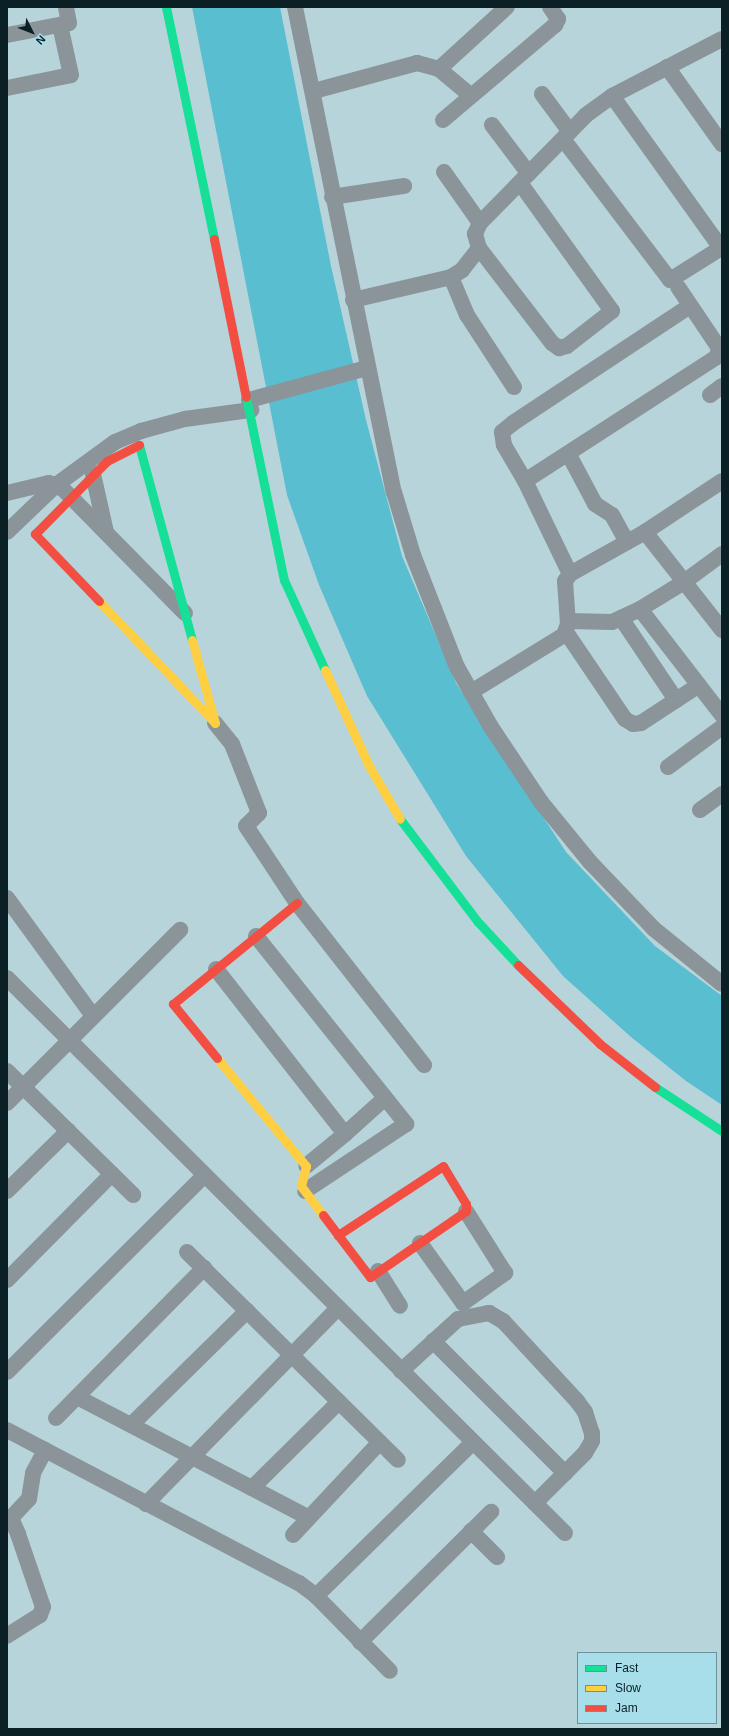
<!DOCTYPE html>
<html>
<head>
<meta charset="utf-8">
<style>
	body { margin:0 }
	#map { position:relative; width:729px; height:1736px; overflow:hidden; background:#b7d4da; font-family:Helvetica,sans-serif }
	div>[style] { position:absolute }
	.water>* { inset:0; background:#59bed0 }
	.street>* { height:16px; margin:-8px; padding:0 8px; transform-origin:8px; border-radius:8px; background:#8b9499 }
	.fast>* { height:9px; margin:-4.5px; padding:0 4.5px; transform-origin:4.5px; border-radius:4.5px; background:#16e098 }
	.slow>* { height:9px; margin:-4.5px; padding:0 4.5px; transform-origin:4.5px; border-radius:4.5px; background:#ffcf43 }
	.jam>* { height:9px; margin:-4.5px; padding:0 4.5px; transform-origin:4.5px; border-radius:4.5px; background:#f24e42 }
	span { translate:-50% -50%; white-space:nowrap; text-align:center; line-height:1.15; -webkit-text-stroke:3.5px #a8dee9; paint-order:stroke }
	.frame { position:absolute; inset:0; border:8px solid #0a2024; pointer-events:none }
	.legend { position:absolute; left:577px; top:1652px; width:140px; height:72px; box-sizing:border-box; background:#a8dee9; border:1px solid #69929a; margin:0; padding:5px 7px; list-style:none; font-size:12px; color:#0a2024 }
	.legend li { display:flex; align-items:center; gap:8px; height:20px }
	.legend b { width:20px; border:1px solid #69929a }
	.north { position:absolute; left:12px; top:12px; width:40px; height:40px; -webkit-text-stroke:3px #a8dee9; paint-order:stroke; rotate:132deg; font-size:11px; font-weight:700; line-height:16px; text-align:center; color:#0a2024 }
	.north::after { content:''; display:block; margin:auto; width:14px; height:18px; background:#0a2024; clip-path:polygon(50% 0,100% 100%,50% 72%,0 100%) }
</style>
</head>
<body>
<div id="map">
	<div class="water">
		<i style="clip-path:polygon(192px 7px,280px 7px,331px 266px,366px 420px,402px 556px,456px 683px,566px 852px,655px 946px,722px 996px,722px 1105px,686px 1081px,631px 1037px,563px 976px,466px 856px,367px 696px,319px 585px,287px 495px)"></i>
	</div>
	<div class="street">
		<i style="left:295px;top:7px;width:495px;rotate:78.5deg"></i>
		<i style="left:394px;top:492px;width:66px;rotate:73.2deg"></i>
		<i style="left:413px;top:555px;width:120px;rotate:68.6deg"></i>
		<i style="left:457px;top:667px;width:69px;rotate:60.5deg"></i>
		<i style="left:491px;top:727px;width:90px;rotate:56.3deg"></i>
		<i style="left:541px;top:802px;width:77px;rotate:50.8deg"></i>
		<i style="left:590px;top:862px;width:93px;rotate:46.3deg"></i>
		<i style="left:654px;top:929px;width:87px;rotate:39deg"></i>
		<i style="left:7px;top:35px;width:63px;rotate:-11deg"></i>
		<i style="left:69px;top:23px;width:16px;rotate:-101deg"></i>
		<i style="left:667px;top:67px;width:95px;rotate:54.5deg"></i>
		<i style="left:439px;top:69px;width:40px;rotate:40deg"></i>
		<i style="left:7px;top:88px;width:65px;rotate:-11.5deg"></i>
		<i style="left:71px;top:75px;width:51px;rotate:-102.4deg"></i>
		<i style="left:314px;top:91px;width:107px;rotate:-15.2deg"></i>
		<i style="left:417px;top:63px;width:23px;rotate:15deg"></i>
		<i style="left:439px;top:69px;width:92px;rotate:-42.4deg"></i>
		<i style="left:542px;top:94px;width:47px;rotate:53.6deg"></i>
		<i style="left:443px;top:120px;width:147px;rotate:-40.3deg"></i>
		<i style="left:555px;top:25px;width:7px;rotate:-63deg"></i>
		<i style="left:558px;top:19px;width:14px;rotate:-124deg"></i>
		<i style="left:492px;top:125px;width:61px;rotate:52.9deg"></i>
		<i style="left:563px;top:139px;width:177px;rotate:52.8deg"></i>
		<i style="left:670px;top:280px;width:60px;rotate:-32.1deg"></i>
		<i style="left:721px;top:248px;width:187px;rotate:-125.6deg"></i>
		<i style="left:444px;top:172px;width:62px;rotate:54.8deg"></i>
		<i style="left:332px;top:197px;width:73px;rotate:-8.7deg"></i>
		<i style="left:479px;top:248px;width:120px;rotate:52.5deg"></i>
		<i style="left:552px;top:343px;width:9px;rotate:36deg"></i>
		<i style="left:559px;top:348px;width:8px;rotate:-14deg"></i>
		<i style="left:567px;top:346px;width:57px;rotate:-37.9deg"></i>
		<i style="left:612px;top:311px;width:158px;rotate:-125.7deg"></i>
		<i style="left:451px;top:277px;width:41px;rotate:67.2deg"></i>
		<i style="left:467px;top:315px;width:86px;rotate:56.9deg"></i>
		<i style="left:353px;top:300px;width:101px;rotate:-13.2deg"></i>
		<i style="left:451px;top:277px;width:13px;rotate:-32deg"></i>
		<i style="left:462px;top:270px;width:28px;rotate:-52deg"></i>
		<i style="left:479px;top:248px;width:15px;rotate:-106deg"></i>
		<i style="left:475px;top:234px;width:12px;rotate:-66deg"></i>
		<i style="left:480px;top:223px;width:151px;rotate:-45.5deg"></i>
		<i style="left:586px;top:115px;width:32px;rotate:-36deg"></i>
		<i style="left:612px;top:96px;width:124px;rotate:-27.4deg"></i>
		<i style="left:710px;top:395px;width:15px;rotate:-37deg"></i>
		<i style="left:249px;top:400px;width:122px;rotate:-15.2deg"></i>
		<i style="left:569px;top:455px;width:55px;rotate:62deg"></i>
		<i style="left:595px;top:504px;width:20px;rotate:33deg"></i>
		<i style="left:612px;top:515px;width:31px;rotate:61deg"></i>
		<i style="left:93px;top:474px;width:59px;rotate:77.4deg"></i>
		<i style="left:525px;top:481px;width:229px;rotate:-32.9deg"></i>
		<i style="left:717px;top:357px;width:9px;rotate:-77deg"></i>
		<i style="left:719px;top:348px;width:73px;rotate:-123.9deg"></i>
		<i style="left:7px;top:493px;width:43px;rotate:-13.4deg"></i>
		<i style="left:49px;top:483px;width:15px;rotate:23deg"></i>
		<i style="left:63px;top:489px;width:174px;rotate:45.5deg"></i>
		<i style="left:7px;top:532px;width:68px;rotate:-43.8deg"></i>
		<i style="left:56px;top:485px;width:73px;rotate:-36.1deg"></i>
		<i style="left:115px;top:442px;width:28px;rotate:-23deg"></i>
		<i style="left:141px;top:431px;width:46px;rotate:-15.3deg"></i>
		<i style="left:185px;top:419px;width:67px;rotate:-7.8deg"></i>
		<i style="left:645px;top:532px;width:125px;rotate:51.8deg"></i>
		<i style="left:570px;top:574px;width:103px;rotate:-115.8deg"></i>
		<i style="left:525px;top:481px;width:42px;rotate:-120.3deg"></i>
		<i style="left:504px;top:445px;width:13px;rotate:-99deg"></i>
		<i style="left:502px;top:432px;width:14px;rotate:-39deg"></i>
		<i style="left:513px;top:423px;width:212px;rotate:-33.5deg"></i>
		<i style="left:640px;top:609px;width:52px;rotate:-31.5deg"></i>
		<i style="left:684px;top:582px;width:47px;rotate:-36.4deg"></i>
		<i style="left:621px;top:618px;width:99px;rotate:56.1deg"></i>
		<i style="left:568px;top:621px;width:44px;rotate:1.3deg"></i>
		<i style="left:612px;top:622px;width:31px;rotate:-25deg"></i>
		<i style="left:640px;top:609px;width:134px;rotate:52.3deg"></i>
		<i style="left:566px;top:632px;width:105px;rotate:55.9deg"></i>
		<i style="left:625px;top:719px;width:9px;rotate:32deg"></i>
		<i style="left:633px;top:724px;width:8px;rotate:-7deg"></i>
		<i style="left:641px;top:723px;width:69px;rotate:-33.2deg"></i>
		<i style="left:471px;top:692px;width:109px;rotate:-31.5deg"></i>
		<i style="left:564px;top:635px;width:12px;rotate:-70deg"></i>
		<i style="left:568px;top:624px;width:43px;rotate:-94deg"></i>
		<i style="left:565px;top:581px;width:9px;rotate:-54deg"></i>
		<i style="left:570px;top:574px;width:86px;rotate:-29.2deg"></i>
		<i style="left:645px;top:532px;width:92px;rotate:-33.5deg"></i>
		<i style="left:215px;top:723px;width:27px;rotate:51deg"></i>
		<i style="left:232px;top:744px;width:74px;rotate:68.6deg"></i>
		<i style="left:259px;top:813px;width:18px;rotate:135deg"></i>
		<i style="left:246px;top:826px;width:92px;rotate:56.5deg"></i>
		<i style="left:297px;top:903px;width:206px;rotate:51.9deg"></i>
		<i style="left:668px;top:767px;width:67px;rotate:-36.5deg"></i>
		<i style="left:700px;top:810px;width:27px;rotate:-36deg"></i>
		<i style="left:7px;top:898px;width:146px;rotate:53.9deg"></i>
		<i style="left:256px;top:936px;width:241px;rotate:51.4deg"></i>
		<i style="left:406px;top:1124px;width:121px;rotate:146.4deg"></i>
		<i style="left:216px;top:969px;width:209px;rotate:52deg"></i>
		<i style="left:345px;top:1134px;width:50px;rotate:140.6deg"></i>
		<i style="left:7px;top:978px;width:787px;rotate:44.85deg"></i>
		<i style="left:7px;top:1071px;width:177px;rotate:44.5deg"></i>
		<i style="left:7px;top:1103px;width:245px;rotate:-45deg"></i>
		<i style="left:345px;top:1134px;width:54px;rotate:-42deg"></i>
		<i style="left:7px;top:1191px;width:86px;rotate:-44.5deg"></i>
		<i style="left:420px;top:1243px;width:74px;rotate:54.4deg"></i>
		<i style="left:463px;top:1303px;width:52px;rotate:-35.5deg"></i>
		<i style="left:505px;top:1273px;width:73px;rotate:-122.2deg"></i>
		<i style="left:187px;top:1252px;width:296px;rotate:44.6deg"></i>
		<i style="left:378px;top:1271px;width:41px;rotate:57.8deg"></i>
		<i style="left:7px;top:1280px;width:149px;rotate:-45.3deg"></i>
		<i style="left:433px;top:1341px;width:187px;rotate:45deg"></i>
		<i style="left:401px;top:1371px;width:77px;rotate:-42.4deg"></i>
		<i style="left:458px;top:1319px;width:32px;rotate:-11deg"></i>
		<i style="left:489px;top:1313px;width:16px;rotate:30deg"></i>
		<i style="left:503px;top:1321px;width:109px;rotate:47.2deg"></i>
		<i style="left:577px;top:1401px;width:14px;rotate:54deg"></i>
		<i style="left:585px;top:1412px;width:22px;rotate:72deg"></i>
		<i style="left:592px;top:1433px;width:8px;rotate:90deg"></i>
		<i style="left:592px;top:1441px;width:14px;rotate:120deg"></i>
		<i style="left:585px;top:1453px;width:71px;rotate:135deg"></i>
		<i style="left:7px;top:1372px;width:279px;rotate:-44.9deg"></i>
		<i style="left:77px;top:1397px;width:260px;rotate:27.5deg"></i>
		<i style="left:56px;top:1418px;width:211px;rotate:-45.4deg"></i>
		<i style="left:131px;top:1425px;width:163px;rotate:-44.5deg"></i>
		<i style="left:7px;top:1430px;width:330px;rotate:27.7deg"></i>
		<i style="left:299px;top:1583px;width:21px;rotate:37deg"></i>
		<i style="left:316px;top:1596px;width:105px;rotate:45.4deg"></i>
		<i style="left:252px;top:1488px;width:122px;rotate:-44.7deg"></i>
		<i style="left:146px;top:1504px;width:274px;rotate:-45.6deg"></i>
		<i style="left:7px;top:1517px;width:4px;rotate:14deg"></i>
		<i style="left:11px;top:1518px;width:17px;rotate:66deg"></i>
		<i style="left:18px;top:1534px;width:77px;rotate:71.1deg"></i>
		<i style="left:43px;top:1607px;width:9px;rotate:111deg"></i>
		<i style="left:40px;top:1615px;width:39px;rotate:148deg"></i>
		<i style="left:11px;top:1518px;width:26px;rotate:-47deg"></i>
		<i style="left:29px;top:1499px;width:26px;rotate:-81deg"></i>
		<i style="left:33px;top:1473px;width:26px;rotate:-62deg"></i>
		<i style="left:471px;top:1531px;width:37px;rotate:45deg"></i>
		<i style="left:293px;top:1535px;width:127px;rotate:-46.9deg"></i>
		<i style="left:316px;top:1596px;width:220px;rotate:-44.4deg"></i>
		<i style="left:360px;top:1642px;width:185px;rotate:-44.8deg"></i>
	</div>
	<div class="fast">
		<i style="left:166px;top:7px;width:237px;rotate:78.3deg"></i>
		<i style="left:246px;top:397px;width:187px;rotate:78.3deg"></i>
		<i style="left:284px;top:580px;width:99px;rotate:65.5deg"></i>
		<i style="left:139px;top:445px;width:202px;rotate:74.8deg"></i>
		<i style="left:400px;top:819px;width:129px;rotate:52.9deg"></i>
		<i style="left:478px;top:922px;width:59px;rotate:47.1deg"></i>
		<i style="left:655px;top:1087px;width:80px;rotate:33.3deg"></i>
	</div>
	<div class="slow">
		<i style="left:99px;top:601px;width:168px;rotate:46.4deg"></i>
		<i style="left:215px;top:723px;width:86px;rotate:-105.5deg"></i>
		<i style="left:325px;top:670px;width:106px;rotate:65.4deg"></i>
		<i style="left:369px;top:766px;width:61px;rotate:59.7deg"></i>
		<i style="left:217px;top:1058px;width:140px;rotate:50.5deg"></i>
		<i style="left:306px;top:1166px;width:21px;rotate:104deg"></i>
		<i style="left:301px;top:1186px;width:36px;rotate:53deg"></i>
	</div>
	<div class="jam">
		<i style="left:214px;top:239px;width:161px;rotate:78.6deg"></i>
		<i style="left:99px;top:601px;width:93px;rotate:-133.7deg"></i>
		<i style="left:35px;top:534px;width:103px;rotate:-45.4deg"></i>
		<i style="left:107px;top:461px;width:36px;rotate:-27deg"></i>
		<i style="left:518px;top:965px;width:114px;rotate:43.9deg"></i>
		<i style="left:600px;top:1044px;width:70px;rotate:38deg"></i>
		<i style="left:217px;top:1058px;width:70px;rotate:-129.2deg"></i>
		<i style="left:173px;top:1004px;width:160px;rotate:-39.2deg"></i>
		<i style="left:323px;top:1215px;width:25px;rotate:53deg"></i>
		<i style="left:338px;top:1235px;width:53px;rotate:52.7deg"></i>
		<i style="left:370px;top:1277px;width:116px;rotate:-34.5deg"></i>
		<i style="left:466px;top:1211px;width:7px;rotate:-90deg"></i>
		<i style="left:466px;top:1204px;width:44px;rotate:-121.2deg"></i>
		<i style="left:443px;top:1166px;width:126px;rotate:146.7deg"></i>
	</div>
	<div class="frame"></div>
	<ul class="legend">
	<li><b style="height:5px;background:#16e098"></b>Fast</li>
	<li><b style="height:5px;background:#ffcf43"></b>Slow</li>
	<li><b style="height:5px;background:#f24e42"></b>Jam</li>
	</ul>
	<div class="north">N</div>
</div>
</body>
</html>
